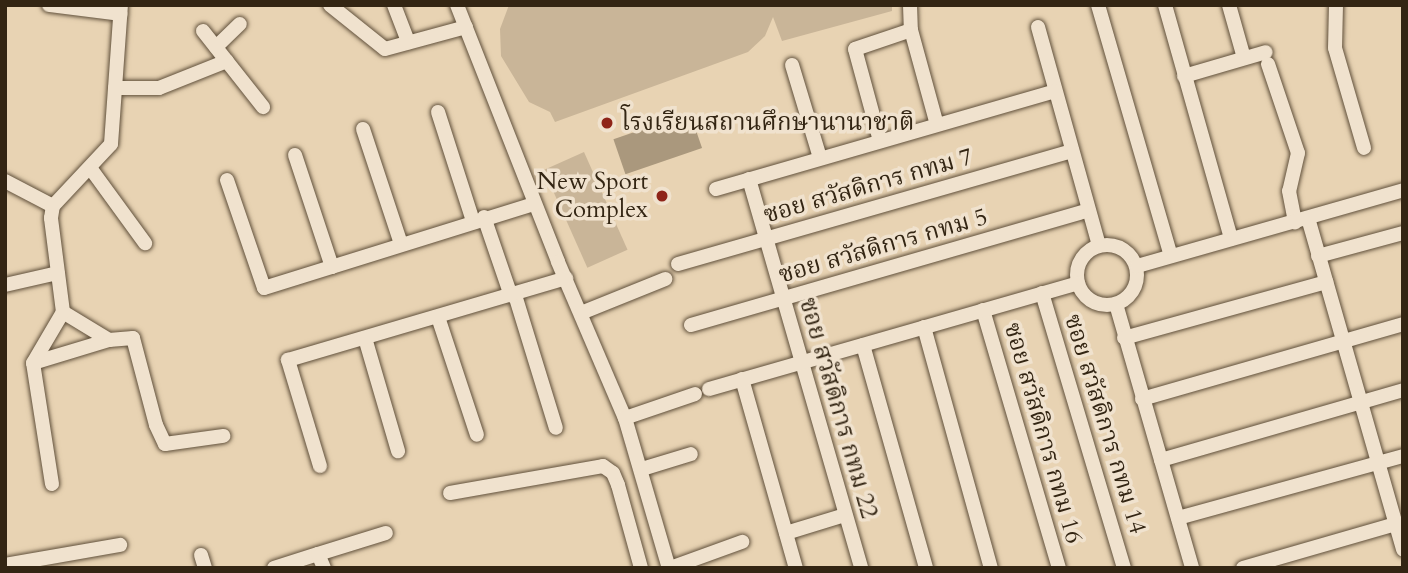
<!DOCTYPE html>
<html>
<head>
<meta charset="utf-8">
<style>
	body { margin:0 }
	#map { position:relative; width:1408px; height:573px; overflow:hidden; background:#e8d3b3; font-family:Cardo,"Noto Serif Thai",serif }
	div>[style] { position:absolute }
	.green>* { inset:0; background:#c9b598; transform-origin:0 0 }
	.water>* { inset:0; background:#aa987d; transform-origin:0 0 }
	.roads { filter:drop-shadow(0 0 2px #60503b) drop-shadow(0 0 2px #60503b) }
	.minor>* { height:14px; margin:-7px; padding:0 7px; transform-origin:7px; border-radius:7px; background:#f0e2ce }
	.minor>.ring { margin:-7px; padding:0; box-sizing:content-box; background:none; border:14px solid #f0e2ce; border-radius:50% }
	.dots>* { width:19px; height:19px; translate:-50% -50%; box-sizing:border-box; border:4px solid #f0e2ce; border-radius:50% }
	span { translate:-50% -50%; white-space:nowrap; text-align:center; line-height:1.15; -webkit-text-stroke:7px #f0e2ce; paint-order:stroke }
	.poi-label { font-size:24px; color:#332513 }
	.left { translate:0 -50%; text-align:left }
	.right { translate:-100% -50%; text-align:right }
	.street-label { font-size:24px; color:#332513 }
	.frame { position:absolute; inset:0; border:7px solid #332513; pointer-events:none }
</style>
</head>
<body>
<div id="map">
	<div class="green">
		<i style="clip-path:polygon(509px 5px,892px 5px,892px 11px,782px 41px,773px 17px,765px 36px,748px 52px,555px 122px,550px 112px,529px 102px,501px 56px,500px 29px)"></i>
		<i style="left:584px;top:152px;width:107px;height:44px;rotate:66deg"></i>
	</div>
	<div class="water">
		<i style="left:690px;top:113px;width:37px;height:81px;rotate:71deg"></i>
	</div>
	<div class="roads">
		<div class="minor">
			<i style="left:49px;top:5px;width:72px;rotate:7.2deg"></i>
			<i style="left:330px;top:5px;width:70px;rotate:38.7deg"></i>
			<i style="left:385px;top:49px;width:84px;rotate:-15.2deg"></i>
			<i style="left:394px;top:5px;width:40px;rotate:69deg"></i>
			<i style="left:457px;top:5px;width:276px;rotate:68.5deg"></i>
			<i style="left:558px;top:262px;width:170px;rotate:66.8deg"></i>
			<i style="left:625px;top:418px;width:156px;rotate:73.7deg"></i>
			<i style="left:910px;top:5px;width:25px;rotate:88deg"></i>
			<i style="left:911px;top:30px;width:98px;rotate:74.7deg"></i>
			<i style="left:1098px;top:5px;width:261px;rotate:73.8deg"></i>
			<i style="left:1165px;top:5px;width:243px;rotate:74.2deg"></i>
			<i style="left:1229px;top:5px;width:55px;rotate:74.2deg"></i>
			<i style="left:1336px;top:5px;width:43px;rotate:91.3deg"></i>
			<i style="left:1335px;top:48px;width:104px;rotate:73.8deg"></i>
			<i style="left:1038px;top:27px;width:226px;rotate:74.4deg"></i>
			<i style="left:203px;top:31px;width:97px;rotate:51.7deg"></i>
			<i style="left:216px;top:47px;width:33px;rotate:-44deg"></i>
			<i style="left:1268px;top:64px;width:94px;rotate:71.4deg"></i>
			<i style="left:1298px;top:153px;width:39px;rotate:103deg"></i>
			<i style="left:1289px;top:191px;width:32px;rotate:79deg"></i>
			<i style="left:792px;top:65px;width:97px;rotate:73.2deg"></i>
			<i style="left:1184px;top:76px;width:85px;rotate:-16.3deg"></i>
			<i style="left:115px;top:88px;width:44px"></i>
			<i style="left:159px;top:88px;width:73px;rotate:-21.7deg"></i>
			<i style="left:438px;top:112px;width:114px;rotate:72.2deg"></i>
			<i style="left:363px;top:129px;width:121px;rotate:71.7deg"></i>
			<i style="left:880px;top:141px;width:95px;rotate:-105.2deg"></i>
			<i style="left:855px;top:49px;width:59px;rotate:-18.7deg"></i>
			<i style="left:295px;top:155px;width:118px;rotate:71.7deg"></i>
			<i style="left:91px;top:169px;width:92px;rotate:53.9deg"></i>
			<i style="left:749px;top:179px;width:405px;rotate:73.9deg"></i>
			<i style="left:227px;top:180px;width:114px;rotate:71.1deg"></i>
			<i style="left:264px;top:288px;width:283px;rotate:-17.3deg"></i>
			<i style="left:5px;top:181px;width:54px;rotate:27.5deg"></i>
			<i style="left:716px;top:189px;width:353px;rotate:-16.1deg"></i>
			<i style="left:484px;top:217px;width:83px;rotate:71.1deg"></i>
			<i style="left:1308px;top:218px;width:345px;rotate:74deg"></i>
			<i class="ring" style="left:1077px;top:245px;width:46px;height:46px"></i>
			<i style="left:1318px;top:256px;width:88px;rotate:-15.1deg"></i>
			<i style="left:678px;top:264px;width:409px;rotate:-16deg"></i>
			<i style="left:1137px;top:266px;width:277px;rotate:-15.9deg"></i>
			<i style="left:5px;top:285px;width:54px;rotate:-12.8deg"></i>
			<i style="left:1042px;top:293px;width:287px;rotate:73.4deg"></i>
			<i style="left:515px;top:295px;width:139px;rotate:72.9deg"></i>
			<i style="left:1116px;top:304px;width:275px;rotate:73.9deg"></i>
			<i style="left:983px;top:310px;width:269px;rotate:73.6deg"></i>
			<i style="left:581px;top:313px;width:91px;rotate:-22deg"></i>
			<i style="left:438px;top:317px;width:124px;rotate:71.7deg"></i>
			<i style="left:691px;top:325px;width:412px;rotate:-16.1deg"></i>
			<i style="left:924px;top:327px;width:250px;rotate:74.5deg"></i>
			<i style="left:365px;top:338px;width:118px;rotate:73.7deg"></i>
			<i style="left:1124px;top:338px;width:210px;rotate:-15.5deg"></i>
			<i style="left:109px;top:340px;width:54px;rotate:-148.7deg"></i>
			<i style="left:63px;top:312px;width:95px;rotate:-97.3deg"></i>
			<i style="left:51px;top:218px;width:12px;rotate:-81deg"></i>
			<i style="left:53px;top:206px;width:85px;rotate:-46.9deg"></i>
			<i style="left:111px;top:144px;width:139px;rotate:-85.9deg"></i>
			<i style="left:863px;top:345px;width:232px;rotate:74.2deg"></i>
			<i style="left:33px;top:363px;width:79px;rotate:-16.8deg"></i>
			<i style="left:109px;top:340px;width:24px;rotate:-5deg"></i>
			<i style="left:133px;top:338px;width:90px;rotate:75.2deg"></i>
			<i style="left:156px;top:425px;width:21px;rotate:65deg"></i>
			<i style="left:165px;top:444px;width:59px;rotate:-7.9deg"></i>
			<i style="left:742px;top:379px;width:197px;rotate:74.1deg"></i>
			<i style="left:709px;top:389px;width:384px;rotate:-16deg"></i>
			<i style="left:1142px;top:399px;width:272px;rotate:-16deg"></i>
			<i style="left:625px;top:418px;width:74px;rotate:-18.9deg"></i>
			<i style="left:1161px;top:460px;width:252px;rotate:-16.1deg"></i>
			<i style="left:320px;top:466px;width:111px;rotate:-106.8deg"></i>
			<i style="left:288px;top:360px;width:290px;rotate:-16.4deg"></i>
			<i style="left:642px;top:469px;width:51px;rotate:-17deg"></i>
			<i style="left:52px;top:484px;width:122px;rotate:-98.9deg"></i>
			<i style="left:33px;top:363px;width:59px;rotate:-59.5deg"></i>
			<i style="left:450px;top:493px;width:155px;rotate:-10deg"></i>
			<i style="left:603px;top:466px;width:12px;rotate:35deg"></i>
			<i style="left:613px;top:473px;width:13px;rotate:67deg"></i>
			<i style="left:618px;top:485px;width:86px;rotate:74.5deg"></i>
			<i style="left:1178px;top:518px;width:233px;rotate:-15.4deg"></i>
			<i style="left:786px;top:533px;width:62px;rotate:-17deg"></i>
			<i style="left:201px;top:555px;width:14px;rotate:73deg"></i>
			<i style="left:5px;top:565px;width:117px;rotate:-9.9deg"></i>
			<i style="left:274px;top:568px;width:46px;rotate:-17.7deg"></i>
			<i style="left:324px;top:568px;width:15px;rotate:-113deg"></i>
			<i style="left:318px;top:554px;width:71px;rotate:-17.2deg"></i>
			<i style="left:670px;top:568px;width:77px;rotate:-19.9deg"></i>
			<i style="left:1243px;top:568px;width:158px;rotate:-16.1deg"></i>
		</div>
	</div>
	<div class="dots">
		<i style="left:607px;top:123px;background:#8f2418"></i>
		<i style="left:662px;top:196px;background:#8f2418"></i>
	</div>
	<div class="poi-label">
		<span class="left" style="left:621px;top:123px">โรงเรียนสถานศึกษานานาชาติ</span>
		<span class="right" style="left:648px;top:196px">New Sport<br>Complex</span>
	</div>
	<div class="street-label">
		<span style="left:868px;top:186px;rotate:-16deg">ซอย สวัสดิการ กทม 7</span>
		<span style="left:883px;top:246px;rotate:-16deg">ซอย สวัสดิการ กทม 5</span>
		<span style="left:838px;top:408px;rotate:74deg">ซอย สวัสดิการ กทม 22</span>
		<span style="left:1105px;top:424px;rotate:73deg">ซอย สวัสดิการ กทม 14</span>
		<span style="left:1043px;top:433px;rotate:74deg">ซอย สวัสดิการ กทม 16</span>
	</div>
	<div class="frame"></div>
</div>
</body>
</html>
